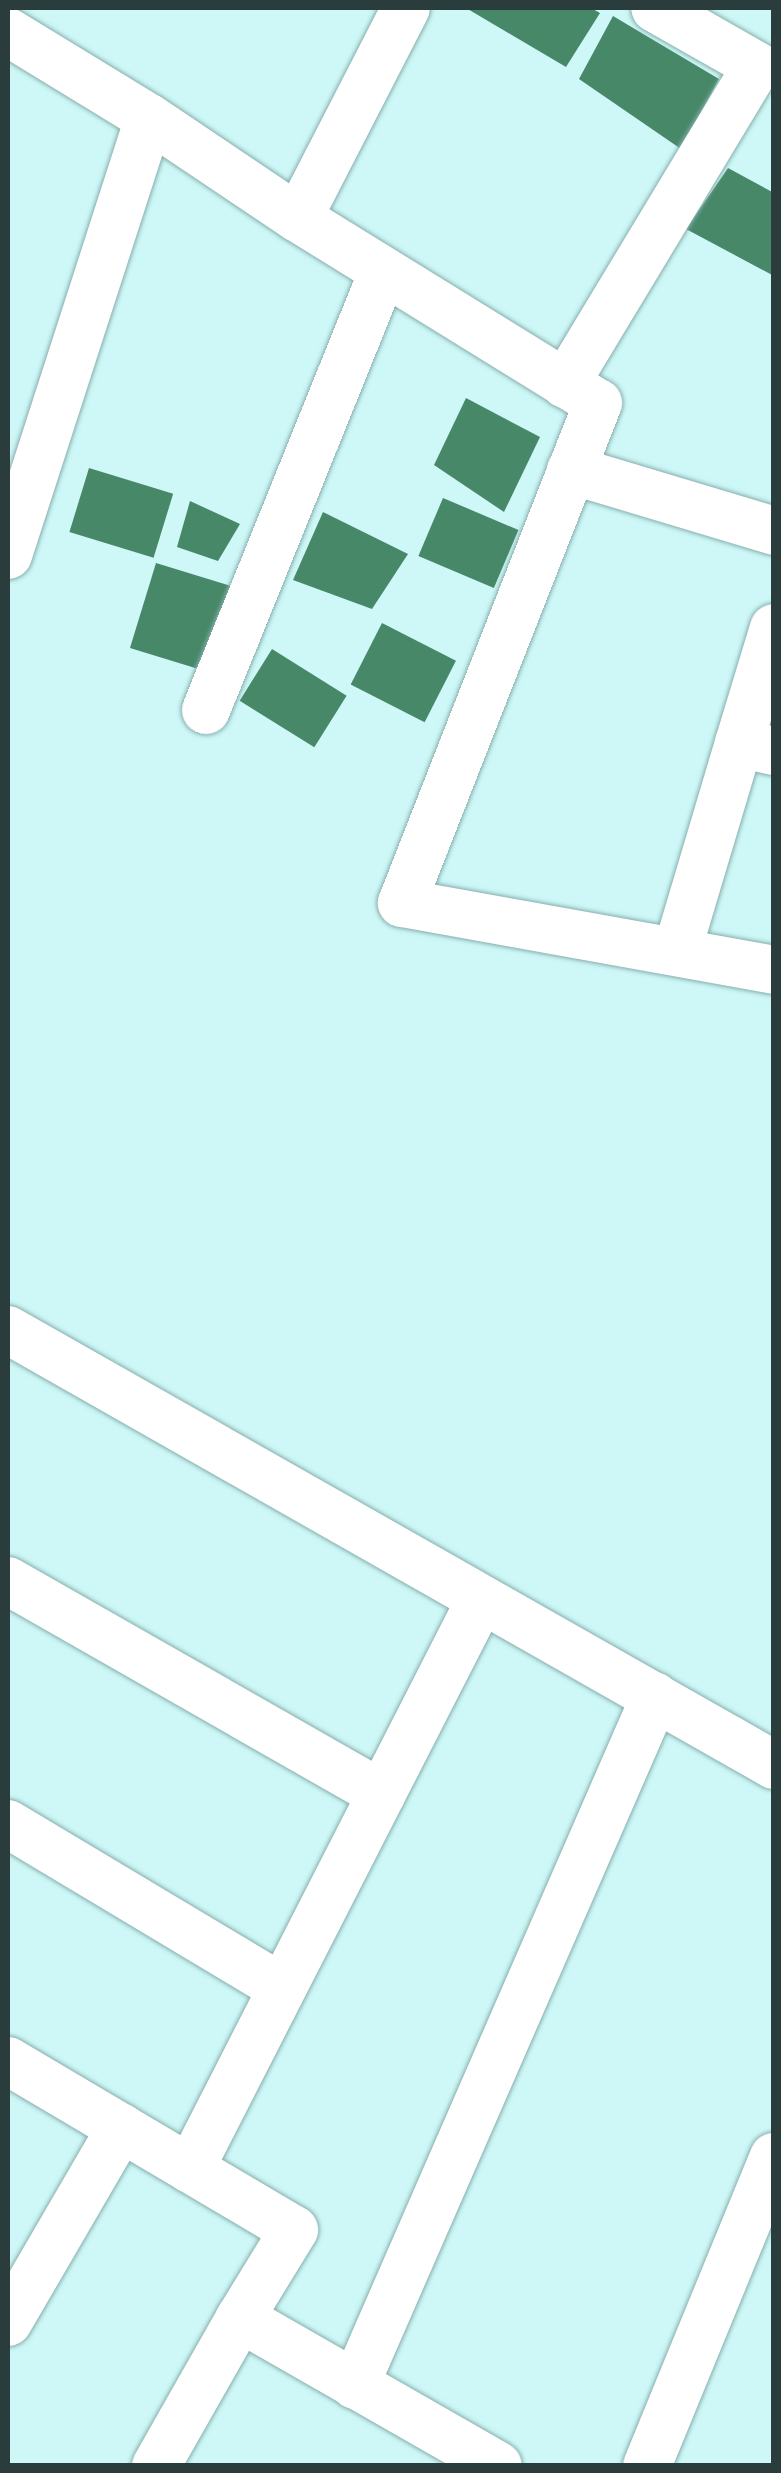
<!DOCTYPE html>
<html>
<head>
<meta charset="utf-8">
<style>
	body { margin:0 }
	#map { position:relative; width:781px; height:2473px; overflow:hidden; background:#cef8f7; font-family:Rubik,sans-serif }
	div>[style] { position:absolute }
	.building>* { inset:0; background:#478869; transform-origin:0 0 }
	.roads { filter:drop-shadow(0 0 2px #86aead) drop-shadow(0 0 2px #86aead) }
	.minor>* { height:48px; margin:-24px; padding:0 24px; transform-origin:24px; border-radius:24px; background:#fff }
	span { translate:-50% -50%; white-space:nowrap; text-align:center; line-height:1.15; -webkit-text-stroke:10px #fff; paint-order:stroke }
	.frame { position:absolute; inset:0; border:10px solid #2b3c3c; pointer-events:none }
</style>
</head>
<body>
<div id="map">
	<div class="building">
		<i style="clip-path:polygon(466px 8px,591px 8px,600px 13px,566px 67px)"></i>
		<i style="clip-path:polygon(613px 16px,719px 79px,681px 149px,579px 79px)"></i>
		<i style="clip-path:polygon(728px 168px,774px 193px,774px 276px,686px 229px)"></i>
		<i style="clip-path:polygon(466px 398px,540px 437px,504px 512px,434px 465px)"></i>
		<i style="left:89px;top:468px;width:88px;height:67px;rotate:17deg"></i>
		<i style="left:443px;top:498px;width:82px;height:63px;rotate:23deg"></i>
		<i style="clip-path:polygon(190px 501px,240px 524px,218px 561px,177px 547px)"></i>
		<i style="clip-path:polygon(323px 512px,408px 554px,372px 609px,293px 580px)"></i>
		<i style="left:156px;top:563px;width:81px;height:89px;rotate:17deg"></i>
		<i style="left:382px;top:623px;width:83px;height:69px;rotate:27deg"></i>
		<i style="left:272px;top:649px;width:88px;height:61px;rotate:32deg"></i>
	</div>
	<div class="roads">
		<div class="minor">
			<i style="left:8px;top:32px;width:165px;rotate:31.4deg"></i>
			<i style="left:298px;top:218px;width:352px;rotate:31.7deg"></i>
			<i style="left:598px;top:403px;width:537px;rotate:111.41deg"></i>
			<i style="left:402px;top:903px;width:378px;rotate:10.2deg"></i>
			<i style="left:565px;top:384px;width:371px;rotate:-58.9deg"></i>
			<i style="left:757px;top:66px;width:117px;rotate:-150.4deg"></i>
			<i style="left:571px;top:470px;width:212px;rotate:16.7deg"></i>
			<i style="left:8px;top:555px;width:459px;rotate:-72.1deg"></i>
			<i style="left:149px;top:118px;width:179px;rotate:33.9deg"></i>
			<i style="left:298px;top:218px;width:236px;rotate:-62.8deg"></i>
			<i style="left:206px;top:710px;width:473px;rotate:-68deg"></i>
			<i style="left:739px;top:743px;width:120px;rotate:-73.1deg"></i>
			<i style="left:677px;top:951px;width:217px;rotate:-73.4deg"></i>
			<i style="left:739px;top:743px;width:36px;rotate:13deg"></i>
			<i style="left:8px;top:1330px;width:881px;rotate:29.59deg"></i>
			<i style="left:8px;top:1581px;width:430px;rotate:29.7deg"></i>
			<i style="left:8px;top:1824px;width:319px;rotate:30.9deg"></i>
			<i style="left:8px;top:2061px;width:332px;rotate:30.6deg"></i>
			<i style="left:294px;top:2230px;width:103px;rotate:121.5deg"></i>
			<i style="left:240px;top:2318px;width:297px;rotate:29.8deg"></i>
			<i style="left:190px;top:2169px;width:640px;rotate:-62.95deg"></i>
			<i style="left:8px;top:2322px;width:225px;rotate:-59.8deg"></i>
			<i style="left:355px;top:2385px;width:751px;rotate:-66.44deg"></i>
			<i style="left:156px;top:2466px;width:170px;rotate:-60.4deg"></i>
			<i style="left:647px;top:2466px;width:334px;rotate:-67.7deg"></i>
		</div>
	</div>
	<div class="frame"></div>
</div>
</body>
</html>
